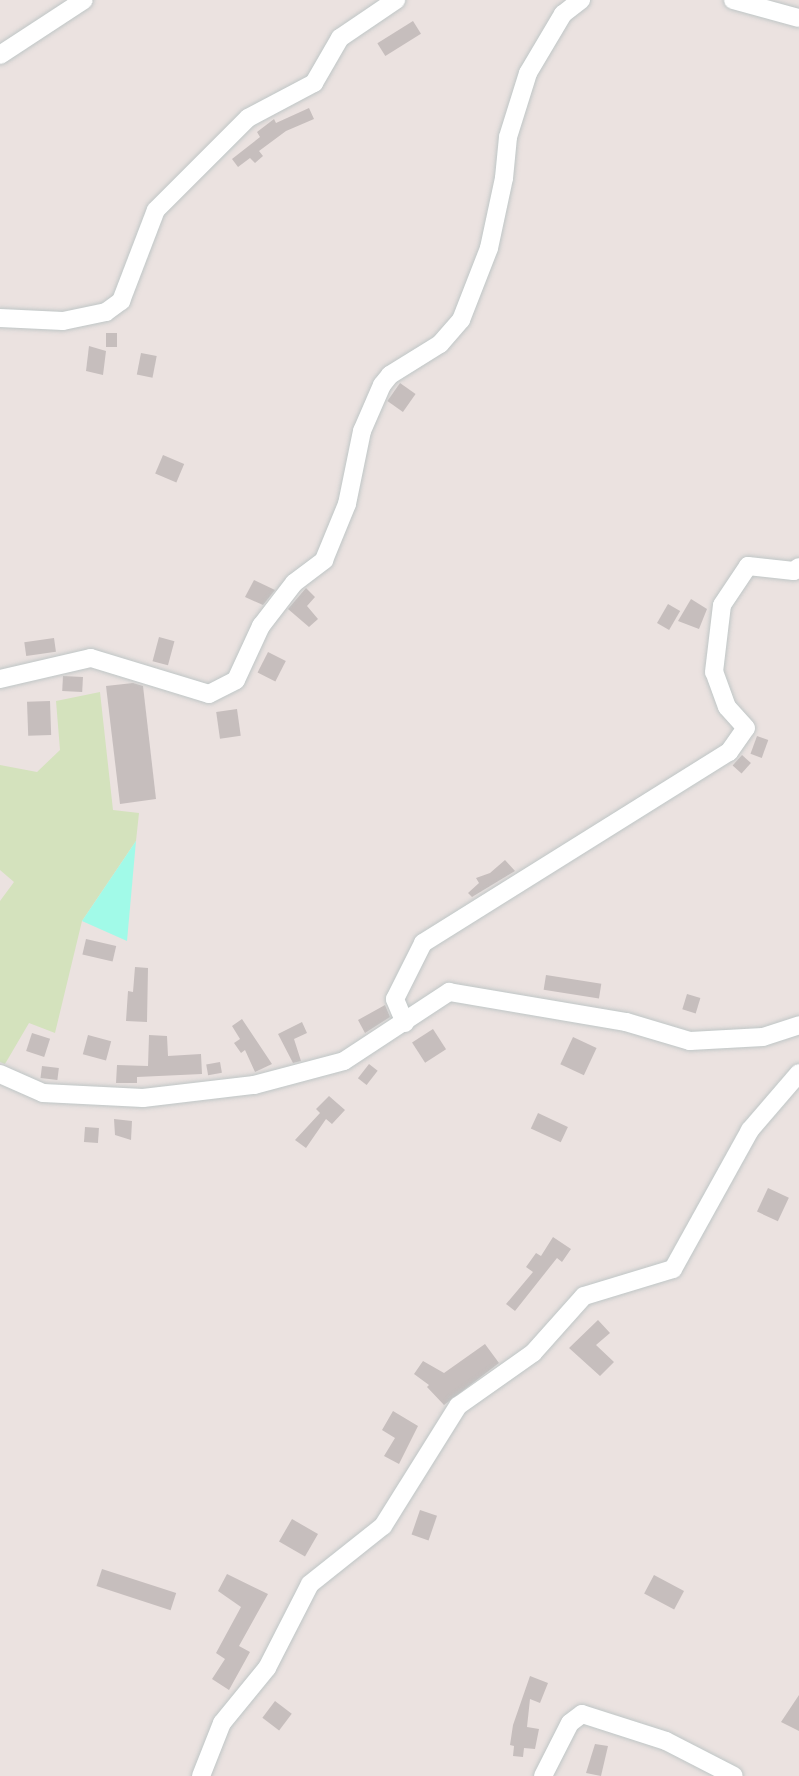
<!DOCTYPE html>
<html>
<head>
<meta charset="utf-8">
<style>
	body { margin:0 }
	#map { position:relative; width:799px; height:1776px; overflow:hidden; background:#ebe2e0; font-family:Overpass,sans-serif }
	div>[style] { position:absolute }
	.green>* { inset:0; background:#d4e2bd }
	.water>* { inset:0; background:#a1fae8 }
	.building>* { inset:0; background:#c6bebd; transform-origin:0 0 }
	.roads { filter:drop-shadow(0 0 2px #bfc6c6) drop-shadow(0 0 2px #bfc6c6) }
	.minor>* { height:18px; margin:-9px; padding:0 9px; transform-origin:9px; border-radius:9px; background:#fff }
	span { translate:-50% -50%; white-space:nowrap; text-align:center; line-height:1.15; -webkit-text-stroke:6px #fff; paint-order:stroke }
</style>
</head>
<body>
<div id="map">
	<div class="green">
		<i style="clip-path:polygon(100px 692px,113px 810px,139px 813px,136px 841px,82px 921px,55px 1033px,29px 1023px,5px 1064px,0 1062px,0 901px,14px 882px,0 870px,0 765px,37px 772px,60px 750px,56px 701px)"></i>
	</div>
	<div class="water">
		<i style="clip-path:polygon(136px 841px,127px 941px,82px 921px)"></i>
	</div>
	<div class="building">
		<i style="left:413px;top:21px;width:15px;height:42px;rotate:58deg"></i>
		<i style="clip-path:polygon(309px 108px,314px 119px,286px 131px,259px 151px,263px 156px,255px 163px,250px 158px,238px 167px,232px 159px,260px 137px,257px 132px,274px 119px,276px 123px)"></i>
		<i style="left:106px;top:333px;width:11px;height:14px"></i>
		<i style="clip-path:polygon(89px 346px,106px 351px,103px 375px,86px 371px)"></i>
		<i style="left:141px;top:353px;width:16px;height:22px;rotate:11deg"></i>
		<i style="left:400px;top:383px;width:19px;height:22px;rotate:35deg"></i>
		<i style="left:163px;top:455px;width:23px;height:20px;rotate:23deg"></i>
		<i style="clip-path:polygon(254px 580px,275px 590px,263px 605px,245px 597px)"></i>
		<i style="clip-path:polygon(306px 588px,315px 597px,307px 606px,318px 619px,309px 627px,288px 609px)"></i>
		<i style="clip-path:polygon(691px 599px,707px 609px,699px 629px,678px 621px)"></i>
		<i style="left:668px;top:604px;width:14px;height:22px;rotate:30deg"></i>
		<i style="left:159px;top:637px;width:16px;height:25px;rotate:15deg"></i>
		<i style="left:54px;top:638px;width:14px;height:30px;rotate:82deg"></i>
		<i style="left:268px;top:652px;width:20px;height:23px;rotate:27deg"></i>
		<i style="left:63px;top:676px;width:20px;height:15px;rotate:3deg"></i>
		<i style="clip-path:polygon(133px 683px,143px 686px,156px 799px,120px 804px,106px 686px)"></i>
		<i style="left:50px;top:701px;width:34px;height:23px;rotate:88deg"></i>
		<i style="left:237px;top:709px;width:27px;height:21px;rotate:82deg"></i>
		<i style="left:757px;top:736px;width:12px;height:19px;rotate:20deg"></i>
		<i style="left:742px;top:755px;width:12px;height:14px;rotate:42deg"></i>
		<i style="clip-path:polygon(505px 860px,515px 871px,472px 897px,468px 893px,479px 883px,476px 878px,490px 873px)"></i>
		<i style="left:86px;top:939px;width:31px;height:16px;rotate:13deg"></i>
		<i style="clip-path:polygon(135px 967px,148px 968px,147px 1022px,126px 1021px,128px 991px,133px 992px)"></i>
		<i style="left:546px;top:975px;width:56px;height:15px;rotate:9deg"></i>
		<i style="left:687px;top:994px;width:14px;height:16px;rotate:17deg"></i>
		<i style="clip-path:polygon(385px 1005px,390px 1017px,365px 1033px,358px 1020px)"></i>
		<i style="clip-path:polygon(242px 1019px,272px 1064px,255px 1072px,245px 1050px,241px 1053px,234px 1043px,240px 1039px,232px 1026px)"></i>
		<i style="clip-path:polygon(302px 1022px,307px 1033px,294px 1039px,301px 1061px,293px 1063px,278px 1034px)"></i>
		<i style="left:433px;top:1029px;width:24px;height:25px;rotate:57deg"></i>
		<i style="left:32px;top:1033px;width:19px;height:19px;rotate:18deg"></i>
		<i style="left:88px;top:1035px;width:24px;height:20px;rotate:15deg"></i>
		<i style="clip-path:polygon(149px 1035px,167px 1036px,168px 1056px,201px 1054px,202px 1074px,137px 1077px,137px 1083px,116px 1083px,117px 1065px,148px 1066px)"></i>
		<i style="left:573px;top:1037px;width:26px;height:30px;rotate:25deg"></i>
		<i style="left:220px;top:1062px;width:11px;height:14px;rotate:80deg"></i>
		<i style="left:369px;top:1064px;width:11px;height:18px;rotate:38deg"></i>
		<i style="left:42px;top:1066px;width:17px;height:12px;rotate:7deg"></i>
		<i style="clip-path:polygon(329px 1096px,345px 1110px,332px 1124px,326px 1119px,306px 1148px,295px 1140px,320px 1113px,316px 1109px)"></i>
		<i style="left:538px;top:1113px;width:33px;height:17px;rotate:25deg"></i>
		<i style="clip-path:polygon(114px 1119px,132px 1121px,131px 1140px,115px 1135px)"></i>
		<i style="left:85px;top:1127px;width:14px;height:15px;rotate:4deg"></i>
		<i style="left:768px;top:1188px;width:23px;height:26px;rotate:25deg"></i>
		<i style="clip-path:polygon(553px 1237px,571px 1249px,562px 1262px,557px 1258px,515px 1311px,506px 1304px,533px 1272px,526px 1267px,536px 1253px,541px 1256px)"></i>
		<i style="clip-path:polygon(598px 1320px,610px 1333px,596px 1345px,614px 1362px,600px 1376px,569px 1348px)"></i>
		<i style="clip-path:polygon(485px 1344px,499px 1363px,444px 1405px,427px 1387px,429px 1385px,414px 1374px,423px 1361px,444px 1373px)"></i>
		<i style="clip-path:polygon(393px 1411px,418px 1426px,399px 1464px,384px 1456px,395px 1438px,382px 1430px)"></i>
		<i style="left:420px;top:1510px;width:18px;height:26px;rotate:19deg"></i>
		<i style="left:292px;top:1519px;width:30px;height:26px;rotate:30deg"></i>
		<i style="left:102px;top:1569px;width:78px;height:18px;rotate:18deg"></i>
		<i style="clip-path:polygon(227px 1574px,268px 1594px,239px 1646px,250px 1652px,229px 1690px,212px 1679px,225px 1659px,216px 1653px,241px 1607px,218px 1591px)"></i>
		<i style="left:654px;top:1575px;width:34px;height:21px;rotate:28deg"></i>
		<i style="clip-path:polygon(530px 1676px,548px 1683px,540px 1703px,530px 1699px,527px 1727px,539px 1729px,535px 1749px,524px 1748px,523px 1757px,513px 1756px,514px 1746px,510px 1745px,513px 1725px)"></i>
		<i style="clip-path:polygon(799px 1695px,799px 1731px,781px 1722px)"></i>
		<i style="left:275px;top:1701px;width:21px;height:21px;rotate:37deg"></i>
		<i style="clip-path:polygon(595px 1744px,608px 1746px,601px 1776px,586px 1773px)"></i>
	</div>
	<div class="roads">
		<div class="minor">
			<i style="left:733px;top:0;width:68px;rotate:15.3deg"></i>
			<i style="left:0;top:55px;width:100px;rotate:-33.2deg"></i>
			<i style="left:0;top:318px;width:63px;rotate:2.7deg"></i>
			<i style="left:63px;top:321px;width:44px;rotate:-11.8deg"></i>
			<i style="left:106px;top:312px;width:19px;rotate:-36deg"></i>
			<i style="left:121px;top:301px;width:97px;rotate:-69deg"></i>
			<i style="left:156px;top:210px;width:130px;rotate:-45deg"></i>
			<i style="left:248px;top:118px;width:75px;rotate:-27.9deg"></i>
			<i style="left:314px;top:83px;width:52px;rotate:-60deg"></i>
			<i style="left:340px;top:38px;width:68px;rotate:-34.2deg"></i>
			<i style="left:0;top:679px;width:93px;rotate:-13deg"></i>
			<i style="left:91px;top:658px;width:123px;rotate:17deg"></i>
			<i style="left:209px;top:694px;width:30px;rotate:-27deg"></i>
			<i style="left:236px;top:680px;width:60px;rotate:-65.2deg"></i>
			<i style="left:261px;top:626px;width:54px;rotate:-52.5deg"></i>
			<i style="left:294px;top:583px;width:38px;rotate:-37deg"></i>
			<i style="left:324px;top:560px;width:61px;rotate:-67.7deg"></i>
			<i style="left:347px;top:504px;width:75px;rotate:-78.4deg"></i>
			<i style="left:362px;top:431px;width:50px;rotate:-66.5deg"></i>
			<i style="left:382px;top:385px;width:13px;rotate:-51deg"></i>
			<i style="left:390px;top:375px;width:59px;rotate:-31.8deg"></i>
			<i style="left:440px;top:344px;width:32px;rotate:-49deg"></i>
			<i style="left:461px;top:320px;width:77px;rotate:-68.7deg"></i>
			<i style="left:489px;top:248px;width:72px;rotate:-77.9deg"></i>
			<i style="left:504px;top:178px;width:41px;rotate:-84.4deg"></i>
			<i style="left:508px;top:137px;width:67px;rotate:-72.6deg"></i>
			<i style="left:528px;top:73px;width:69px;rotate:-59.3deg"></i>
			<i style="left:563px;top:14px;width:23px;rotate:-38deg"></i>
			<i style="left:405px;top:1023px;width:26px;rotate:-113deg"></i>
			<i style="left:395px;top:999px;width:63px;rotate:-63.4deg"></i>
			<i style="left:423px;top:943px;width:361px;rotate:-32deg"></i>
			<i style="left:729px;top:752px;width:29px;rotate:-55deg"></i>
			<i style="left:746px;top:728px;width:28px;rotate:-132deg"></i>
			<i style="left:727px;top:707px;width:37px;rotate:-110deg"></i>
			<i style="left:714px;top:672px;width:67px;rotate:-83.2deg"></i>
			<i style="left:722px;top:605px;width:47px;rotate:-56.3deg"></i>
			<i style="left:748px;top:566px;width:46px;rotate:6.2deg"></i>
			<i style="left:794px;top:571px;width:6px;rotate:-39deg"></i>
			<i style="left:0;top:1074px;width:47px;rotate:23.8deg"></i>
			<i style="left:43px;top:1093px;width:100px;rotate:2.9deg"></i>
			<i style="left:143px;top:1098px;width:112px;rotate:-6.7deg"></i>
			<i style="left:254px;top:1085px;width:93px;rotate:-14.9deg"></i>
			<i style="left:344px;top:1061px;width:126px;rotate:-33.3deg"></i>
			<i style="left:449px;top:992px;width:180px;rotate:9.6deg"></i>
			<i style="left:626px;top:1022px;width:67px;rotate:16.5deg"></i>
			<i style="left:690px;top:1041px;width:73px;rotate:-3.1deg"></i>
			<i style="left:763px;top:1037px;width:38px;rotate:-18deg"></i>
			<i style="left:201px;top:1776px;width:57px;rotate:-68.4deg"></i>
			<i style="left:222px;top:1723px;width:71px;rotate:-50.7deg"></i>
			<i style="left:267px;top:1668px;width:94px;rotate:-62.9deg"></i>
			<i style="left:310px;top:1584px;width:93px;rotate:-38.5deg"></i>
			<i style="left:383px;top:1526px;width:142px;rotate:-58deg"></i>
			<i style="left:458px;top:1406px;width:92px;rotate:-35.2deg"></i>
			<i style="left:533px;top:1353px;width:76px;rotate:-48.2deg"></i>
			<i style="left:584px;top:1296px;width:93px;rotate:-16.9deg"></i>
			<i style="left:673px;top:1269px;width:159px;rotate:-61deg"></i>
			<i style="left:750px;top:1130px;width:75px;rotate:-49.3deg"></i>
			<i style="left:543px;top:1776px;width:59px;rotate:-63deg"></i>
			<i style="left:570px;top:1723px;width:15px;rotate:-37deg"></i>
			<i style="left:582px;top:1714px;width:88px;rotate:17.8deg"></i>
			<i style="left:666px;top:1741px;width:76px;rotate:27.2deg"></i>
		</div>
	</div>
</div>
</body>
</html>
